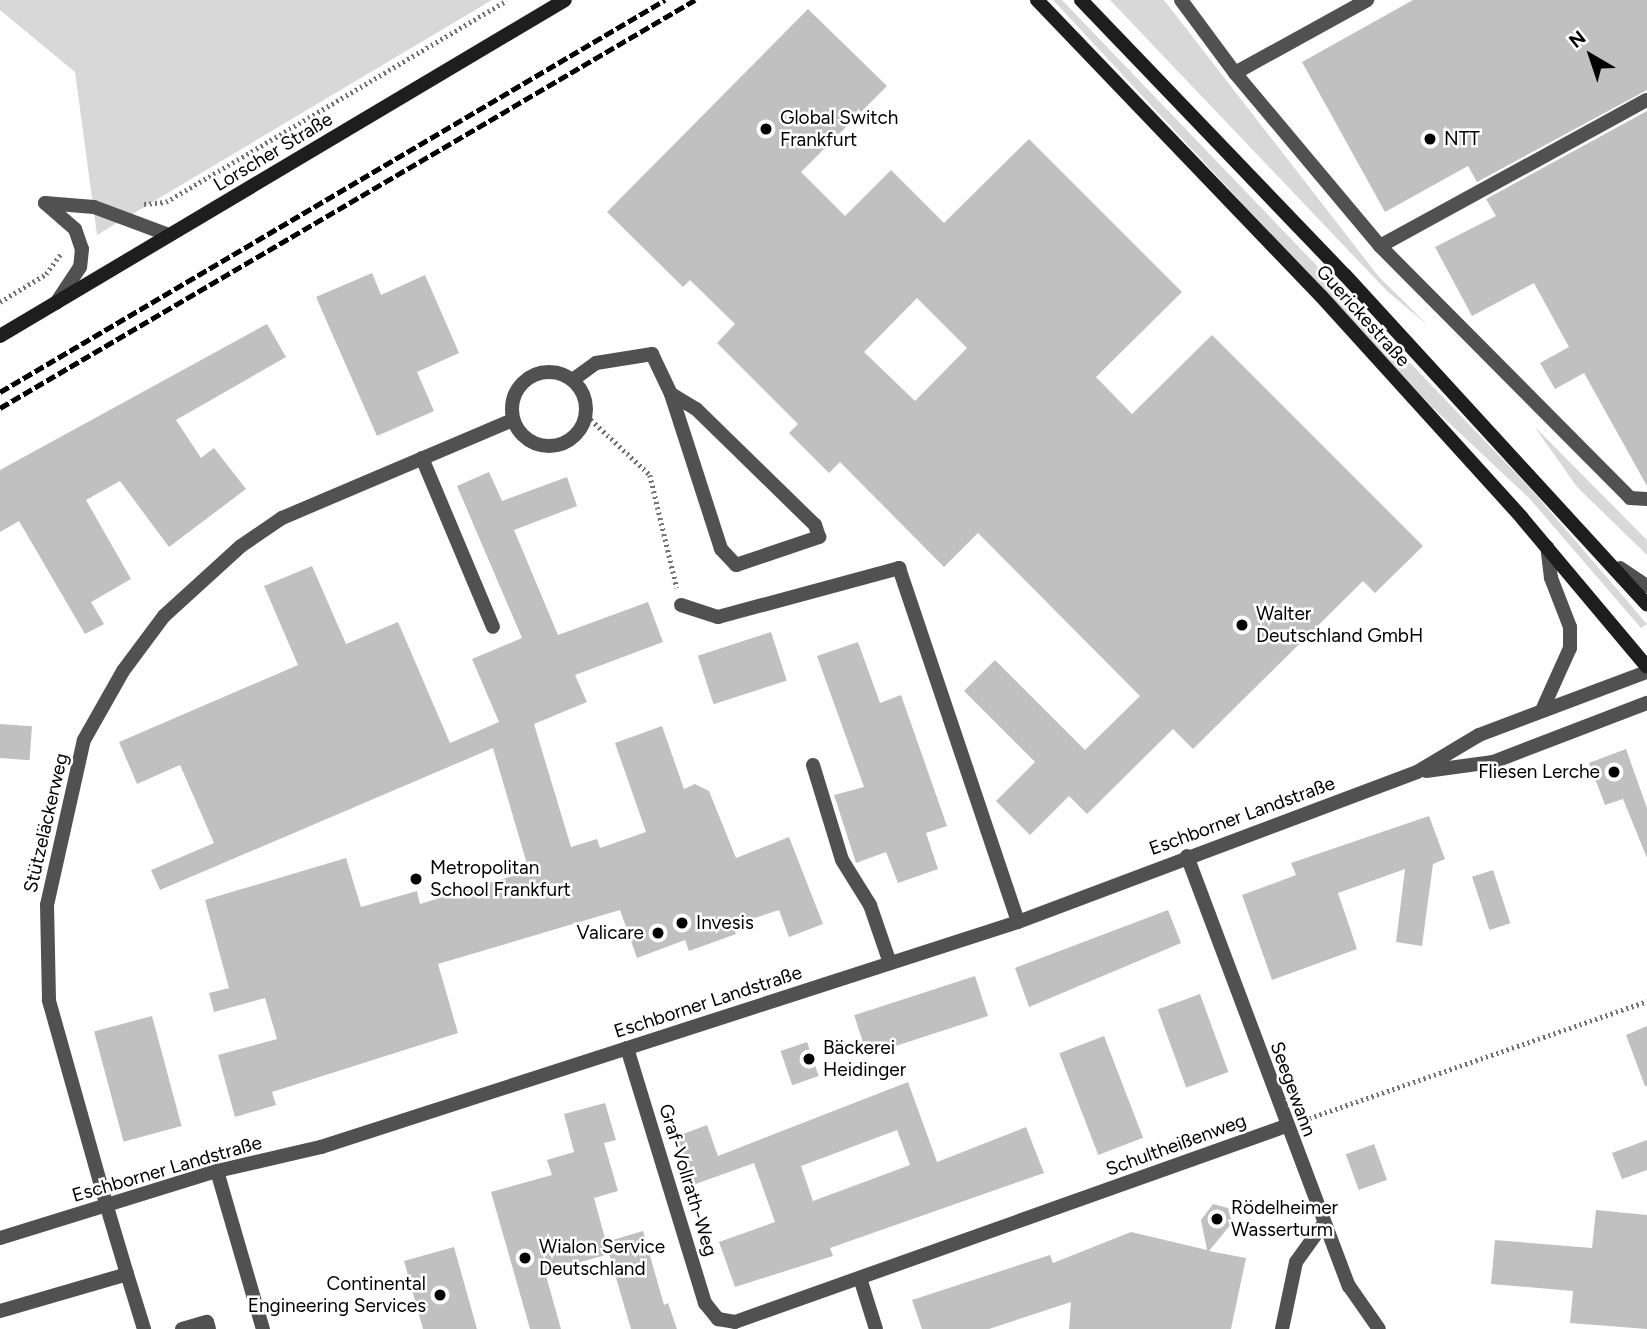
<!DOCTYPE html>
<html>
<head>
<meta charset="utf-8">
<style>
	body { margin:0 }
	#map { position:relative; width:1647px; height:1329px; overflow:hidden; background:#fff; font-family:Figtree,sans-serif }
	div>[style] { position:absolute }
	.green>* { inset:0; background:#d8d8d8 }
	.building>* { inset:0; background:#c0c0c0; transform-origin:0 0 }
	.path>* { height:4.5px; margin-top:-2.25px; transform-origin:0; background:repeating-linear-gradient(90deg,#737373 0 2px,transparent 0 5.5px) }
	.service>* { height:14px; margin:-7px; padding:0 7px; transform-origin:7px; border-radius:7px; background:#515151 }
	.minor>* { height:14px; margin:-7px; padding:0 7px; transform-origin:7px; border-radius:7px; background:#515151 }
	.minor>.ring { margin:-7px; padding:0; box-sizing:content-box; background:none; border:14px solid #515151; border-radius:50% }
	.secondary>* { height:14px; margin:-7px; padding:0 7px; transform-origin:7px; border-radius:7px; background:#1e1e1e }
	.rail>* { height:5px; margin-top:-2.5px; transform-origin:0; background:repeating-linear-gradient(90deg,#000 0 10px,transparent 0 13.5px) }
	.dots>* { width:19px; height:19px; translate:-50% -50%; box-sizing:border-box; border:4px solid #fff; border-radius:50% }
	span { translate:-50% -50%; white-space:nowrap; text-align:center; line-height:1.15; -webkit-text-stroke:5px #fff; paint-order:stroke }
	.poi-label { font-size:19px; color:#000 }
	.left { translate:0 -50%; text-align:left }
	.right { translate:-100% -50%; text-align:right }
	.street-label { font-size:19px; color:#000 }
	.north { position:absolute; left:1556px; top:21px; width:70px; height:70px; -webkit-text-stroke:5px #fff; paint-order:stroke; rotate:321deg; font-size:19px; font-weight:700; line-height:28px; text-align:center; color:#000 }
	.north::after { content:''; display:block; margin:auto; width:24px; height:32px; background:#000; clip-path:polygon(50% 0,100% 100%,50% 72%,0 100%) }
</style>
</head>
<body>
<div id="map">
	<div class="green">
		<i style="clip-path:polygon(0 0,492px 0,97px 235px,75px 72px,0 10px)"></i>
		<i style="clip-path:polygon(1053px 0,1062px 0,1530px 488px,1647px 624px,1641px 628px,1529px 498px,1430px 405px)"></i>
		<i style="clip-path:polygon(1110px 0,1164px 0,1379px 277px,1429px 326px,1388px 292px)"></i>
		<i style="clip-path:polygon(1534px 426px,1647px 540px,1647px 555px,1577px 487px)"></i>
	</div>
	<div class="building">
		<i style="clip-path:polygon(1413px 0,1647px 0,1647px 90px,1477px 182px,1468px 166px,1385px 212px,1302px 62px)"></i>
		<i style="clip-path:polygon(evenodd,808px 9px,887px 86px,801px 172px,845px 216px,891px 170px,944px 223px,1029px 139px,1182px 292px,1096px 377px,1132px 414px,1212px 335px,1423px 546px,1375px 593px,1363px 581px,1193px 749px,1173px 729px,1087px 814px,1069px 796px,1030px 835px,996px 801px,1035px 762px,964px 691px,995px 660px,1085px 750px,1140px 696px,978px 533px,944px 567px,840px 462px,829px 473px,789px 433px,798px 424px,717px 343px,735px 324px,690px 280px,683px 287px,607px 212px,808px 9px,917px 298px,967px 348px,915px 401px,864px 352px,917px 298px)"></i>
		<i style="clip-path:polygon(1647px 111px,1647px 486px,1584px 373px,1555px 389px,1540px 363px,1569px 347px,1534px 283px,1472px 316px,1435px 247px,1496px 216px,1486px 199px)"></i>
		<i style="clip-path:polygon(372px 273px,381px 295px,425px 275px,459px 353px,417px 372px,434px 411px,377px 436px,316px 297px)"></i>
		<i style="clip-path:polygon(267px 324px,286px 357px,176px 420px,201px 458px,214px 448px,246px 489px,169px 547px,120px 481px,86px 500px,131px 579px,91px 602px,104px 624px,85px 634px,19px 521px,0 532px,0 470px)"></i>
		<i style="clip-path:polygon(489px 472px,502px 501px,567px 477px,577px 506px,514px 530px,558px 635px,648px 602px,663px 642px,575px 675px,587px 702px,534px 724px,571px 847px,597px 839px,600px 848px,646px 832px,615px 743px,662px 726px,684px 789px,695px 784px,709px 791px,736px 858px,789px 837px,823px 924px,789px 937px,779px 910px,733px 925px,736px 934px,689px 951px,685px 940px,637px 958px,620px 910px,438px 964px,458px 1033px,272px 1092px,276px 1105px,235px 1117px,218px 1055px,277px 1039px,265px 998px,214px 1012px,209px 993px,229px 988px,205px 900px,346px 858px,361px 907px,417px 891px,420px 904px,529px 871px,493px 748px,160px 890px,151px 870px,214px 843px,180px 765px,137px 784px,119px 742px,298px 665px,264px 586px,312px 566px,346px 644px,398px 622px,450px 743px,499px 722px,472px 659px,522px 638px,457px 486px)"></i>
		<i style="left:771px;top:632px;width:51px;height:77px;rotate:72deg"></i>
		<i style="clip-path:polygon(858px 642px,880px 703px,901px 695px,947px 826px,926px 833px,938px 869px,898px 883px,886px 852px,856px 863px,834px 795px,864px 787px,817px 656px)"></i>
		<i style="left:0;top:724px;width:32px;height:34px;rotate:4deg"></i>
		<i style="clip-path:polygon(1626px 749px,1647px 808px,1647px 858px,1623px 799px,1605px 805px,1589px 763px)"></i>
		<i style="clip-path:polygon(1429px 816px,1445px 859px,1433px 864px,1422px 946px,1396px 942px,1405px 869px,1338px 893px,1357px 949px,1272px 980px,1242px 895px,1296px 875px,1291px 863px)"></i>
		<i style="left:1493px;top:870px;width:56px;height:22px;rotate:72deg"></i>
		<i style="clip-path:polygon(1168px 910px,1181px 943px,1029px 1007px,1015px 968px)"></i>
		<i style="left:975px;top:976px;width:42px;height:127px;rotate:72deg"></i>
		<i style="left:1200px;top:994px;width:83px;height:45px;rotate:70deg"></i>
		<i style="left:152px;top:1016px;width:114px;height:60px;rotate:75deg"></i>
		<i style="clip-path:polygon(1647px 1026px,1647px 1086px,1645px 1086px,1626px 1035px)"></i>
		<i style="left:1104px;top:1036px;width:109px;height:48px;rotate:69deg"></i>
		<i style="left:807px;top:1042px;width:36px;height:28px;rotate:71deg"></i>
		<i style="clip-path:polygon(evenodd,908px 1082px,937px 1162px,1026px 1127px,1044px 1173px,830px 1248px,833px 1256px,735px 1287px,719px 1242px,775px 1222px,754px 1163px,693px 1185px,675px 1137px,707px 1125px,718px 1156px,908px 1082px,897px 1130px,910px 1165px,813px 1201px,801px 1166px,897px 1130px)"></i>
		<i style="clip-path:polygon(605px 1103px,616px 1140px,604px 1143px,618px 1191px,594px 1198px,606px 1242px,643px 1231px,664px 1305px,668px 1303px,677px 1329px,631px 1329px,607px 1247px,609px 1254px,545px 1272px,561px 1329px,530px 1329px,491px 1192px,552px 1175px,547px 1160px,574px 1152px,564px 1114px)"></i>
		<i style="clip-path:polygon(1647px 1140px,1647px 1170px,1622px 1179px,1612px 1153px)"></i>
		<i style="left:1374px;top:1144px;width:38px;height:30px;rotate:70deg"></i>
		<i style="clip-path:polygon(1213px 1204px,1228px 1208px,1232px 1223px,1209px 1251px,1246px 1258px,1231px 1329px,1069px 1329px,1071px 1302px,989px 1329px,922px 1329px,912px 1300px,1050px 1255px,1053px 1263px,1131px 1232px,1207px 1250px,1201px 1220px)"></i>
		<i style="clip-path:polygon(1596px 1210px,1647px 1215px,1647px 1329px,1570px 1323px,1573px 1291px,1491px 1284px,1495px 1240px,1592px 1248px)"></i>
		<i style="clip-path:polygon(454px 1247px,477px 1329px,423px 1329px,404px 1261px)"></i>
	</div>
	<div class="path">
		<i style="left:144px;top:204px;width:22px;rotate:-5deg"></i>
		<i style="left:166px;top:202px;width:396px;rotate:-30.6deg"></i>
		<i style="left:0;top:302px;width:54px;rotate:-31.3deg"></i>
		<i style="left:46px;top:274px;width:26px;rotate:-54deg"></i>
		<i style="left:587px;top:416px;width:86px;rotate:43.1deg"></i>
		<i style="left:650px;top:475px;width:116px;rotate:76.6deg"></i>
		<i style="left:1304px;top:1120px;width:363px;rotate:-19.1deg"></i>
	</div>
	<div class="service">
		<i style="left:1181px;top:0;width:91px;rotate:53.5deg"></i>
		<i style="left:1235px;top:73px;width:226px;rotate:50deg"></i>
		<i style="left:1380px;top:246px;width:355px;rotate:45.2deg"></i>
		<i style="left:1630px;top:498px;width:17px;rotate:3deg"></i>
		<i style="left:1235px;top:73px;width:151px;rotate:-28.9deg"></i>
		<i style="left:45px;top:203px;width:49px;rotate:4.7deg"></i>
		<i style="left:94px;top:207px;width:80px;rotate:20.5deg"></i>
		<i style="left:45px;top:203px;width:40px;rotate:41deg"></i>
		<i style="left:75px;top:229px;width:21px;rotate:71deg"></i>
		<i style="left:82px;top:249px;width:18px;rotate:96deg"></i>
		<i style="left:80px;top:267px;width:43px;rotate:123.7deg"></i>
		<i style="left:1380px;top:246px;width:304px;rotate:-28.7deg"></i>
		<i style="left:574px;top:379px;width:27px;rotate:-36deg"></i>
		<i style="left:596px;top:363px;width:57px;rotate:-9.1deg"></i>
		<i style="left:652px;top:354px;width:44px;rotate:64.6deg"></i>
		<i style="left:671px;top:394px;width:163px;rotate:72.1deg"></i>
		<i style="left:721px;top:549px;width:22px;rotate:47deg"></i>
		<i style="left:736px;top:565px;width:88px;rotate:-18.6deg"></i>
		<i style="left:819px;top:537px;width:13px;rotate:-108deg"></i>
		<i style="left:815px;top:525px;width:166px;rotate:-135.7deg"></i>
		<i style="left:696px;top:409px;width:29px;rotate:-149deg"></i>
		<i style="left:422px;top:458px;width:183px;rotate:67.2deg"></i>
		<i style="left:681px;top:605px;width:39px;rotate:18deg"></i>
		<i style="left:718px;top:617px;width:188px;rotate:-15.1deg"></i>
		<i style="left:899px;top:568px;width:373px;rotate:71.4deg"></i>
		<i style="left:813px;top:765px;width:99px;rotate:73deg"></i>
		<i style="left:842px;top:860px;width:53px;rotate:58.1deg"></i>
		<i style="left:870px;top:905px;width:61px;rotate:71deg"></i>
		<i style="left:127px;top:1274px;width:58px;rotate:72.8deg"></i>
		<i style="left:860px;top:1278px;width:53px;rotate:72.6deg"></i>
		<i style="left:0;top:1311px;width:132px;rotate:-16.2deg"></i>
		<i style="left:127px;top:1274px;width:70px;rotate:-106.6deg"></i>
		<i style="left:182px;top:1329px;width:26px;rotate:-16deg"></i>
		<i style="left:207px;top:1322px;width:7px;rotate:74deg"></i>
		<i style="left:1282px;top:1329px;width:68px;rotate:-78.2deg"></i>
		<i style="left:1296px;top:1262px;width:48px;rotate:-54.3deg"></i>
	</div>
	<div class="minor">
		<i class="ring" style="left:512px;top:372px;width:60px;height:60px"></i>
		<i style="left:1620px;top:568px;width:32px;rotate:34deg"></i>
		<i style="left:1543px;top:708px;width:66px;rotate:-65.8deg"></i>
		<i style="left:1570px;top:648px;width:21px;rotate:-90deg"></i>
		<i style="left:1570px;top:627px;width:53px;rotate:-111.2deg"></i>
		<i style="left:1551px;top:578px;width:31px;rotate:-97deg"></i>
		<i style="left:1426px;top:771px;width:68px;rotate:-7.7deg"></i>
		<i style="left:1493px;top:762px;width:165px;rotate:-21deg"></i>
		<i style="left:1187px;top:856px;width:460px;rotate:69.4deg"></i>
		<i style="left:1349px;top:1286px;width:52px;rotate:55.1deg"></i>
		<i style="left:627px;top:1048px;width:267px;rotate:73deg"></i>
		<i style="left:705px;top:1303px;width:21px;rotate:51deg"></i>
		<i style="left:718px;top:1319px;width:17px;rotate:10deg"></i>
		<i style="left:735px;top:1322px;width:585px;rotate:-19.58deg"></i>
		<i style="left:217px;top:1171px;width:165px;rotate:73.8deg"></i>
		<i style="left:107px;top:1207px;width:215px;rotate:-105.7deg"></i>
		<i style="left:49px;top:1000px;width:95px;rotate:-91.2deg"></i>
		<i style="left:47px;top:905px;width:169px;rotate:-77.4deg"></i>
		<i style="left:84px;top:740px;width:79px;rotate:-60.5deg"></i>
		<i style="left:123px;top:671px;width:69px;rotate:-53.3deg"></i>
		<i style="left:164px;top:616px;width:104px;rotate:-42.3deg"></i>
		<i style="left:241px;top:546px;width:50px;rotate:-34.3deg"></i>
		<i style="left:282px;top:518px;width:251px;rotate:-23deg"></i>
		<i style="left:0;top:1238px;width:227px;rotate:-17.2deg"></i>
		<i style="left:217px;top:1171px;width:107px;rotate:-13deg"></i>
		<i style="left:321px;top:1147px;width:732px;rotate:-17.89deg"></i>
		<i style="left:1018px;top:922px;width:426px;rotate:-20.6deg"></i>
		<i style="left:1417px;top:772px;width:72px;rotate:-30.8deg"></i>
		<i style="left:1479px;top:735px;width:179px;rotate:-20.6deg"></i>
	</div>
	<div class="secondary">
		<i style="left:1037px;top:0;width:410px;rotate:46.2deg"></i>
		<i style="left:1321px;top:296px;width:299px;rotate:47.8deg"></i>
		<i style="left:1522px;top:518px;width:194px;rotate:50deg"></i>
		<i style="left:1081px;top:0;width:381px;rotate:46.2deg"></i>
		<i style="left:1345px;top:275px;width:447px;rotate:47.5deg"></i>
		<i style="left:0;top:336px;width:657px;rotate:-30.74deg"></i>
	</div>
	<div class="rail">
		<i style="left:0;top:392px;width:772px;rotate:-30.52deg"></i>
		<i style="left:0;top:408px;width:806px;rotate:-30.42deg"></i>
	</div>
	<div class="dots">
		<i style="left:766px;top:129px;background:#000"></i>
		<i style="left:1430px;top:139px;background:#000"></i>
		<i style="left:1242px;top:625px;background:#000"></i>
		<i style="left:1614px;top:772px;background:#000"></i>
		<i style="left:416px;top:879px;background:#000"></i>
		<i style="left:682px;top:923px;background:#000"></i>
		<i style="left:658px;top:933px;background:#000"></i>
		<i style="left:809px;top:1059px;background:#000"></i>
		<i style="left:1217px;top:1219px;background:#000"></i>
		<i style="left:525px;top:1258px;background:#000"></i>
		<i style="left:440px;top:1295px;background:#000"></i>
	</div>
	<div class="poi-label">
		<span class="left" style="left:780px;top:129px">Global Switch<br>Frankfurt</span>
		<span class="left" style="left:1444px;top:139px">NTT</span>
		<span class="left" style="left:1256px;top:625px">Walter<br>Deutschland GmbH</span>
		<span class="right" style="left:1600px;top:772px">Fliesen Lerche</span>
		<span class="left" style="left:430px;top:879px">Metropolitan<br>School Frankfurt</span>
		<span class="left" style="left:696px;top:923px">Invesis</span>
		<span class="right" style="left:644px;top:933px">Valicare</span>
		<span class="left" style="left:823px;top:1059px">Bäckerei<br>Heidinger</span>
		<span class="left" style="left:1231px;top:1219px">Rödelheimer<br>Wasserturm</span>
		<span class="left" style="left:539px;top:1258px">Wialon Service<br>Deutschland</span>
		<span class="right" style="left:426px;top:1295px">Continental<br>Engineering Services</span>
	</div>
	<div class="street-label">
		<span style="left:273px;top:152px;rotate:-31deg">Lorscher Straße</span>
		<span style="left:1363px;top:316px;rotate:48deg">Guerickestraße</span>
		<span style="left:1242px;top:816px;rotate:-20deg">Eschborner Landstraße</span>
		<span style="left:46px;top:823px;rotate:-77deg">Stützeläckerweg</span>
		<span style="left:708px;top:1002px;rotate:-18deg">Eschborner Landstraße</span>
		<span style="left:1293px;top:1089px;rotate:70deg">Seegewann</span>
		<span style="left:1176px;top:1145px;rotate:-20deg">Schultheißenweg</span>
		<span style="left:167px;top:1169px;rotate:-16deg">Eschborner Landstraße</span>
		<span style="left:688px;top:1180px;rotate:73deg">Graf-Vollrath-Weg</span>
	</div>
	<div class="north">N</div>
</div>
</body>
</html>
